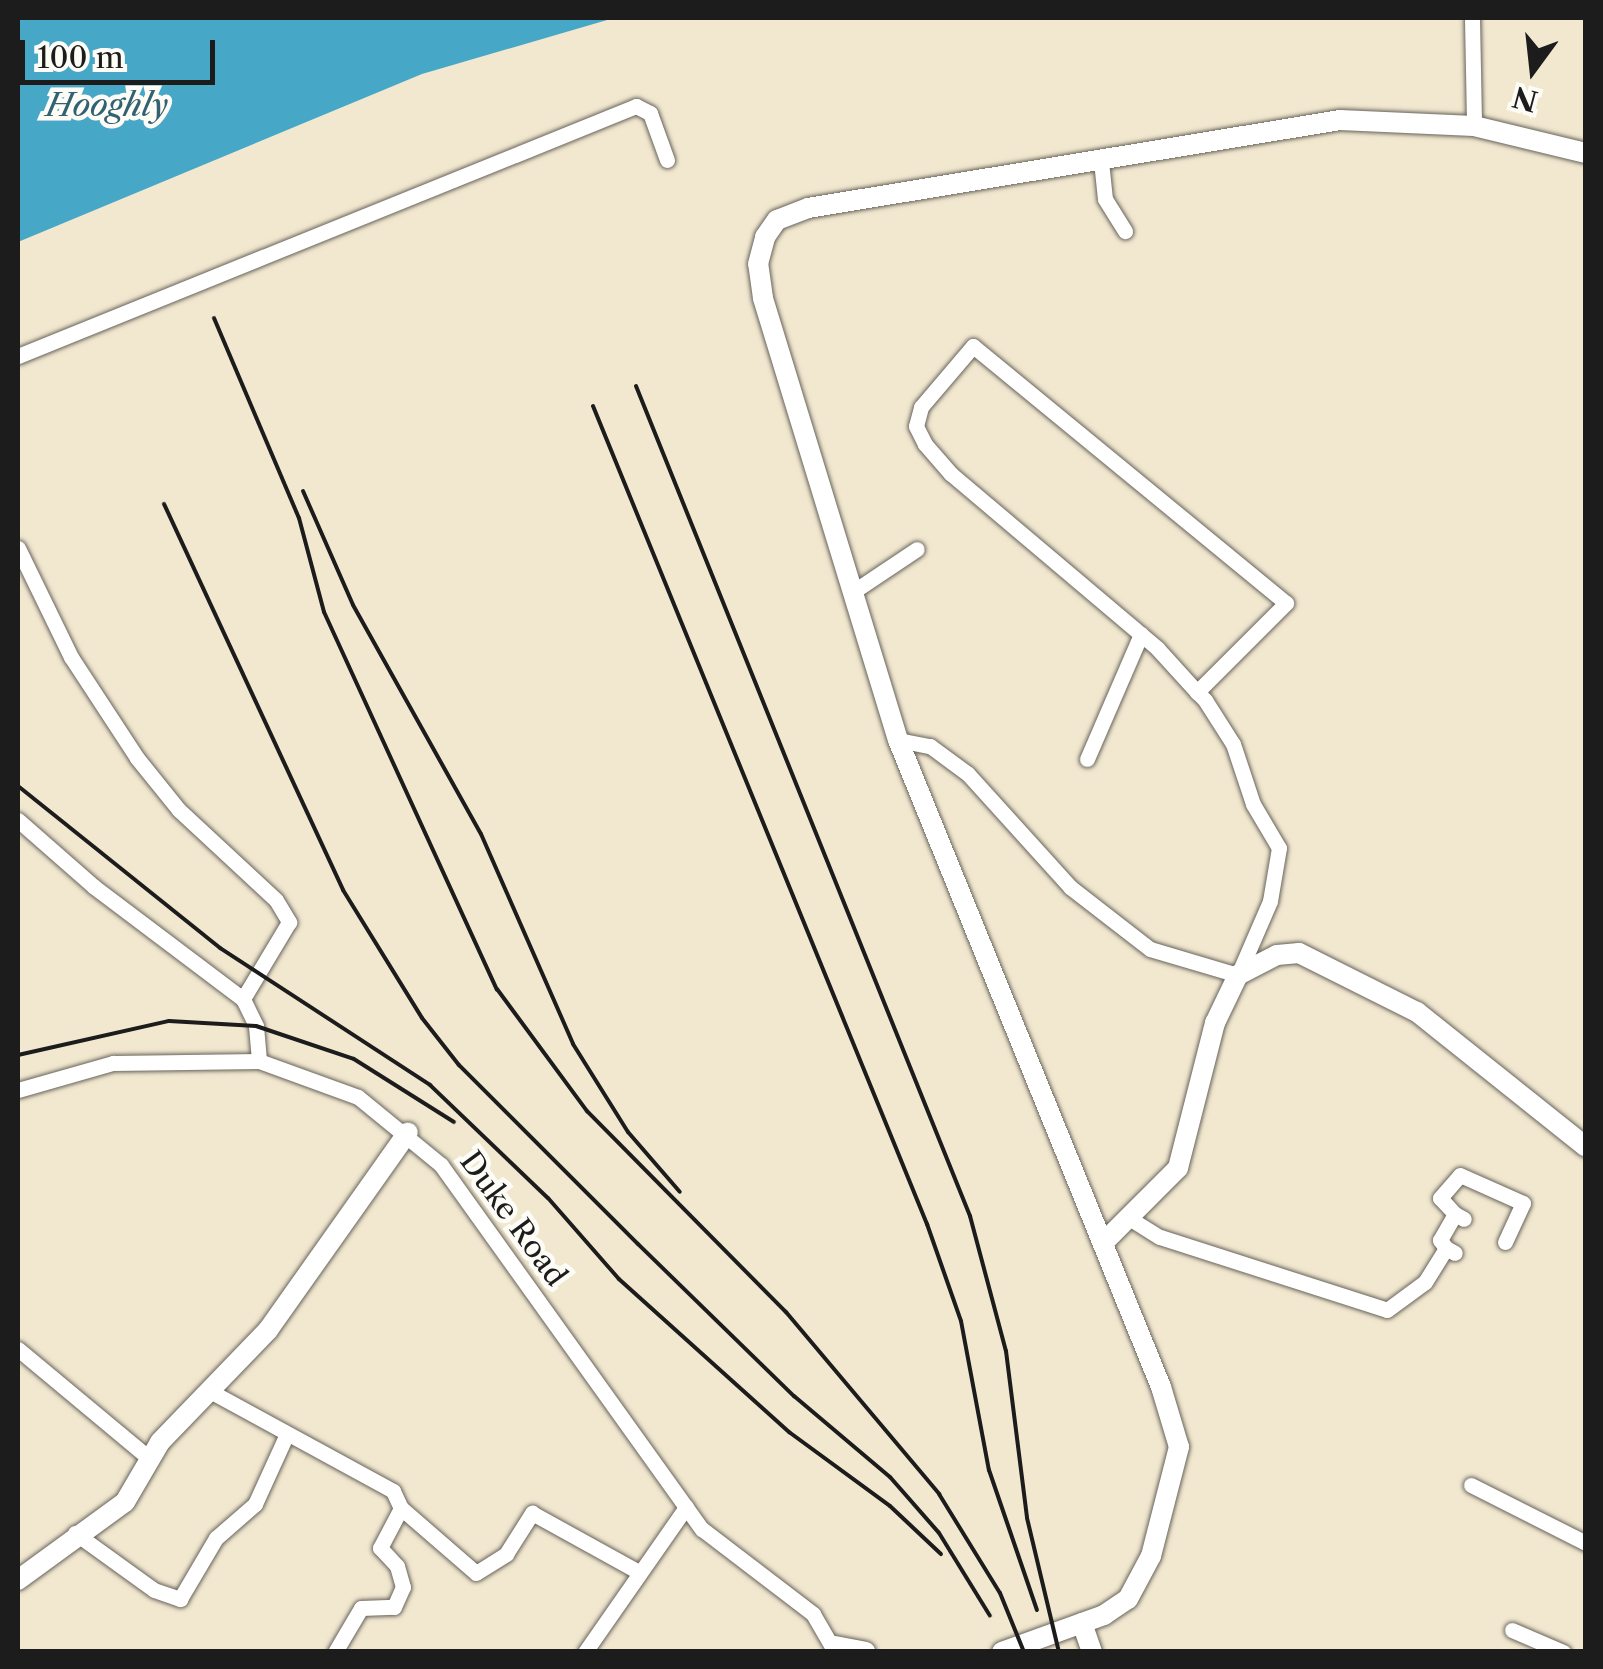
<!DOCTYPE html>
<html>
<head>
<meta charset="utf-8">
<style>
	body { margin:0 }
	#map { position:relative; width:1603px; height:1669px; overflow:hidden; background:#f2e8d0; font-family:"Libre Caslon Text",serif }
	div>[style] { position:absolute }
	.water>* { inset:0; background:#47a7c7 }
	.roads { filter:drop-shadow(0 0 2px #67635b) drop-shadow(0 0 2px #67635b) }
	.minor>* { height:15px; margin:-7.5px; padding:0 7.5px; transform-origin:7.5px; border-radius:7.5px; background:#fff }
	.tertiary>* { height:20px; margin:-10px; padding:0 10px; transform-origin:10px; border-radius:10px; background:#fff }
	.rail>* { height:4px; margin:-2px; padding:0 2px; transform-origin:2px; border-radius:2px; background:#1c1c1c }
	span { translate:-50% -50%; white-space:nowrap; text-align:center; line-height:1.15; -webkit-text-stroke:9px #fdfcf7; paint-order:stroke }
	.street-label { font-size:30px; color:#1c1c1c }
	.water-label { font-size:32px; color:#326272; font-style:italic }
	.frame { position:absolute; inset:0; border:20px solid #1c1c1c; pointer-events:none }
	.north { position:absolute; left:1483px; top:20px; width:100px; height:100px; -webkit-text-stroke:8px #fdfcf7; paint-order:stroke; rotate:195deg; font-size:28px; font-weight:700; line-height:40px; text-align:center; color:#1c1c1c }
	.north::after { content:''; display:block; margin:auto; width:35px; height:45px; background:#1c1c1c; clip-path:polygon(50% 0,100% 100%,50% 72%,0 100%) }
	.scale { position:absolute; left:20px; top:40px; width:195px; height:45px; box-sizing:border-box; border:5px solid #1c1c1c; border-top:0; padding-left:12px; font-size:30px; line-height:35px; white-space:nowrap; color:#1c1c1c; -webkit-text-stroke:8px #fdfcf7; paint-order:stroke }
</style>
</head>
<body>
<div id="map">
	<div class="water">
		<i style="clip-path:polygon(18px 18px,614px 18px,422px 74px,18px 242px)"></i>
	</div>
	<div class="roads">
		<div class="minor">
			<i style="left:1472px;top:18px;width:108px;rotate:88.9deg"></i>
			<i style="left:1101px;top:161px;width:38px;rotate:84deg"></i>
			<i style="left:1105px;top:199px;width:38px;rotate:58deg"></i>
			<i style="left:18px;top:356px;width:667px;rotate:-22.02deg"></i>
			<i style="left:636px;top:106px;width:16px;rotate:27deg"></i>
			<i style="left:650px;top:113px;width:50px;rotate:70.1deg"></i>
			<i style="left:18px;top:548px;width:121px;rotate:64.1deg"></i>
			<i style="left:71px;top:657px;width:121px;rotate:56.8deg"></i>
			<i style="left:137px;top:758px;width:67px;rotate:51.1deg"></i>
			<i style="left:179px;top:810px;width:132px;rotate:42.9deg"></i>
			<i style="left:276px;top:900px;width:26px;rotate:59deg"></i>
			<i style="left:289px;top:922px;width:90px;rotate:120.9deg"></i>
			<i style="left:851px;top:593px;width:79px;rotate:-33.7deg"></i>
			<i style="left:898px;top:740px;width:33px;rotate:11deg"></i>
			<i style="left:930px;top:746px;width:47px;rotate:36.4deg"></i>
			<i style="left:968px;top:774px;width:152px;rotate:47.9deg"></i>
			<i style="left:1070px;top:887px;width:101px;rotate:37.8deg"></i>
			<i style="left:1150px;top:949px;width:92px;rotate:16.5deg"></i>
			<i style="left:1238px;top:975px;width:81px;rotate:-66.6deg"></i>
			<i style="left:1270px;top:901px;width:54px;rotate:-80.4deg"></i>
			<i style="left:1279px;top:848px;width:51px;rotate:-120.6deg"></i>
			<i style="left:1253px;top:804px;width:63px;rotate:-108.4deg"></i>
			<i style="left:1233px;top:744px;width:52px;rotate:-122.5deg"></i>
			<i style="left:1205px;top:700px;width:11px;rotate:-135deg"></i>
			<i style="left:1197px;top:692px;width:59px;rotate:-132.3deg"></i>
			<i style="left:1157px;top:648px;width:270px;rotate:-139.8deg"></i>
			<i style="left:951px;top:474px;width:40px;rotate:-131deg"></i>
			<i style="left:925px;top:444px;width:20px;rotate:-117deg"></i>
			<i style="left:916px;top:426px;width:20px;rotate:-75deg"></i>
			<i style="left:921px;top:407px;width:80px;rotate:-49.6deg"></i>
			<i style="left:973px;top:346px;width:405px;rotate:39.4deg"></i>
			<i style="left:1286px;top:603px;width:126px;rotate:135deg"></i>
			<i style="left:1087px;top:759px;width:136px;rotate:-66.6deg"></i>
			<i style="left:18px;top:820px;width:100px;rotate:41.3deg"></i>
			<i style="left:93px;top:886px;width:188px;rotate:37deg"></i>
			<i style="left:243px;top:999px;width:30px;rotate:64deg"></i>
			<i style="left:256px;top:1026px;width:35px;rotate:85deg"></i>
			<i style="left:18px;top:1090px;width:99px;rotate:-15.9deg"></i>
			<i style="left:113px;top:1063px;width:146px;rotate:-0.8deg"></i>
			<i style="left:259px;top:1061px;width:105px;rotate:20deg"></i>
			<i style="left:358px;top:1097px;width:107px;rotate:39.3deg"></i>
			<i style="left:441px;top:1165px;width:448px;rotate:54.4deg"></i>
			<i style="left:702px;top:1529px;width:140px;rotate:37.4deg"></i>
			<i style="left:813px;top:1614px;width:44px;rotate:59.9deg"></i>
			<i style="left:1455px;top:1214px;width:22px;rotate:-133deg"></i>
			<i style="left:1440px;top:1198px;width:30px;rotate:-49deg"></i>
			<i style="left:1460px;top:1175px;width:69px;rotate:24deg"></i>
			<i style="left:1523px;top:1203px;width:43px;rotate:114.8deg"></i>
			<i style="left:1129px;top:1218px;width:36px;rotate:32deg"></i>
			<i style="left:1160px;top:1237px;width:238px;rotate:17.8deg"></i>
			<i style="left:1387px;top:1310px;width:47px;rotate:-36.4deg"></i>
			<i style="left:1425px;top:1282px;width:40px;rotate:-58deg"></i>
			<i style="left:1446px;top:1248px;width:10px;rotate:29deg"></i>
			<i style="left:1446px;top:1248px;width:10px;rotate:-127deg"></i>
			<i style="left:1440px;top:1240px;width:30px;rotate:-60deg"></i>
			<i style="left:1455px;top:1214px;width:10px;rotate:29deg"></i>
			<i style="left:18px;top:1349px;width:170px;rotate:39.8deg"></i>
			<i style="left:208px;top:1390px;width:211px;rotate:28.6deg"></i>
			<i style="left:393px;top:1491px;width:19px;rotate:65deg"></i>
			<i style="left:401px;top:1508px;width:99px;rotate:40.9deg"></i>
			<i style="left:476px;top:1573px;width:36px;rotate:-32deg"></i>
			<i style="left:506px;top:1554px;width:49px;rotate:-57.6deg"></i>
			<i style="left:532px;top:1513px;width:122px;rotate:28.9deg"></i>
			<i style="left:1471px;top:1485px;width:129px;rotate:26.8deg"></i>
			<i style="left:75px;top:1533px;width:97px;rotate:35.8deg"></i>
			<i style="left:154px;top:1590px;width:28px;rotate:19deg"></i>
			<i style="left:180px;top:1599px;width:71px;rotate:-59.5deg"></i>
			<i style="left:216px;top:1538px;width:52px;rotate:-41.1deg"></i>
			<i style="left:255px;top:1504px;width:75px;rotate:-65.5deg"></i>
			<i style="left:1512px;top:1630px;width:56px;rotate:23.3deg"></i>
			<i style="left:335px;top:1652px;width:51px;rotate:-59.4deg"></i>
			<i style="left:361px;top:1608px;width:33px;rotate:-2deg"></i>
			<i style="left:394px;top:1607px;width:22px;rotate:-66deg"></i>
			<i style="left:403px;top:1587px;width:22px;rotate:-106deg"></i>
			<i style="left:397px;top:1566px;width:25px;rotate:-133deg"></i>
			<i style="left:380px;top:1548px;width:45px;rotate:-62.3deg"></i>
			<i style="left:585px;top:1652px;width:177px;rotate:-55.1deg"></i>
		</div>
		<div class="tertiary">
			<i style="left:1103px;top:1243px;width:106px;rotate:-45deg"></i>
			<i style="left:1178px;top:1168px;width:150px;rotate:-75.7deg"></i>
			<i style="left:1215px;top:1023px;width:53px;rotate:-64.4deg"></i>
			<i style="left:1238px;top:975px;width:44px;rotate:-27.1deg"></i>
			<i style="left:1277px;top:955px;width:22px;rotate:-5deg"></i>
			<i style="left:1299px;top:953px;width:132px;rotate:26.6deg"></i>
			<i style="left:1417px;top:1012px;width:216px;rotate:38.6deg"></i>
			<i style="left:18px;top:1580px;width:132px;rotate:-36.1deg"></i>
			<i style="left:125px;top:1502px;width:69px;rotate:-59.7deg"></i>
			<i style="left:160px;top:1442px;width:156px;rotate:-46deg"></i>
			<i style="left:268px;top:1330px;width:242px;rotate:-54.7deg"></i>
			<i style="left:1082px;top:1623px;width:31px;rotate:71deg"></i>
			<i style="left:835px;top:1646px;width:31px;rotate:11deg"></i>
			<i style="left:1002px;top:1652px;width:109px;rotate:-19.9deg"></i>
			<i style="left:1104px;top:1615px;width:29px;rotate:-34deg"></i>
			<i style="left:1128px;top:1599px;width:49px;rotate:-61.9deg"></i>
			<i style="left:1151px;top:1556px;width:113px;rotate:-75.6deg"></i>
			<i style="left:1179px;top:1447px;width:63px;rotate:-106.7deg"></i>
			<i style="left:1161px;top:1387px;width:698px;rotate:-112.12deg"></i>
			<i style="left:898px;top:740px;width:462px;rotate:-107deg"></i>
			<i style="left:763px;top:298px;width:34px;rotate:-98deg"></i>
			<i style="left:758px;top:264px;width:28px;rotate:-75deg"></i>
			<i style="left:765px;top:237px;width:21px;rotate:-55deg"></i>
			<i style="left:777px;top:220px;width:33px;rotate:-21deg"></i>
			<i style="left:808px;top:208px;width:539px;rotate:-9.39deg"></i>
			<i style="left:1340px;top:120px;width:134px;rotate:2.6deg"></i>
			<i style="left:1474px;top:126px;width:115px;rotate:13.6deg"></i>
		</div>
	</div>
	<div class="rail">
		<i style="left:214px;top:318px;width:217px;rotate:67deg"></i>
		<i style="left:299px;top:518px;width:97px;rotate:75.1deg"></i>
		<i style="left:324px;top:612px;width:415px;rotate:65.4deg"></i>
		<i style="left:497px;top:989px;width:152px;rotate:53.6deg"></i>
		<i style="left:587px;top:1111px;width:283px;rotate:45.3deg"></i>
		<i style="left:786px;top:1312px;width:238px;rotate:49.9deg"></i>
		<i style="left:939px;top:1494px;width:116px;rotate:58.4deg"></i>
		<i style="left:1000px;top:1593px;width:64px;rotate:67.9deg"></i>
		<i style="left:636px;top:386px;width:895px;rotate:68.08deg"></i>
		<i style="left:970px;top:1216px;width:140px;rotate:75.1deg"></i>
		<i style="left:1006px;top:1351px;width:168px;rotate:82.8deg"></i>
		<i style="left:1027px;top:1518px;width:138px;rotate:76.6deg"></i>
		<i style="left:593px;top:406px;width:884px;rotate:67.79deg"></i>
		<i style="left:927px;top:1224px;width:103px;rotate:70.7deg"></i>
		<i style="left:961px;top:1321px;width:152px;rotate:79.4deg"></i>
		<i style="left:989px;top:1470px;width:148px;rotate:71.1deg"></i>
		<i style="left:303px;top:491px;width:124px;rotate:66.3deg"></i>
		<i style="left:353px;top:605px;width:262px;rotate:60.8deg"></i>
		<i style="left:481px;top:834px;width:229px;rotate:66.3deg"></i>
		<i style="left:573px;top:1044px;width:104px;rotate:58deg"></i>
		<i style="left:628px;top:1132px;width:79px;rotate:49.1deg"></i>
		<i style="left:164px;top:504px;width:425px;rotate:65.1deg"></i>
		<i style="left:343px;top:890px;width:150px;rotate:58.3deg"></i>
		<i style="left:422px;top:1018px;width:60px;rotate:51.8deg"></i>
		<i style="left:459px;top:1065px;width:253px;rotate:45deg"></i>
		<i style="left:638px;top:1244px;width:218px;rotate:44.3deg"></i>
		<i style="left:794px;top:1396px;width:126px;rotate:40.2deg"></i>
		<i style="left:890px;top:1477px;width:74px;rotate:48.8deg"></i>
		<i style="left:939px;top:1533px;width:97px;rotate:58.4deg"></i>
		<i style="left:18px;top:786px;width:259px;rotate:38.7deg"></i>
		<i style="left:220px;top:948px;width:251px;rotate:33.1deg"></i>
		<i style="left:430px;top:1085px;width:163px;rotate:43.8deg"></i>
		<i style="left:548px;top:1198px;width:108px;rotate:48.8deg"></i>
		<i style="left:619px;top:1279px;width:229px;rotate:42deg"></i>
		<i style="left:789px;top:1432px;width:125px;rotate:36.2deg"></i>
		<i style="left:890px;top:1506px;width:70px;rotate:43.3deg"></i>
		<i style="left:18px;top:1055px;width:155px;rotate:-12.7deg"></i>
		<i style="left:169px;top:1021px;width:87px;rotate:3.3deg"></i>
		<i style="left:256px;top:1026px;width:103px;rotate:18.6deg"></i>
		<i style="left:354px;top:1059px;width:118px;rotate:32.2deg"></i>
	</div>
	<div class="street-label">
		<span style="left:513px;top:1219px;rotate:54deg">Duke Road</span>
	</div>
	<div class="water-label">
		<span style="left:107px;top:105px">Hooghly</span>
	</div>
	<div class="frame"></div>
	<div class="north">N</div>
	<div class="scale">100 m</div>
</div>
</body>
</html>
